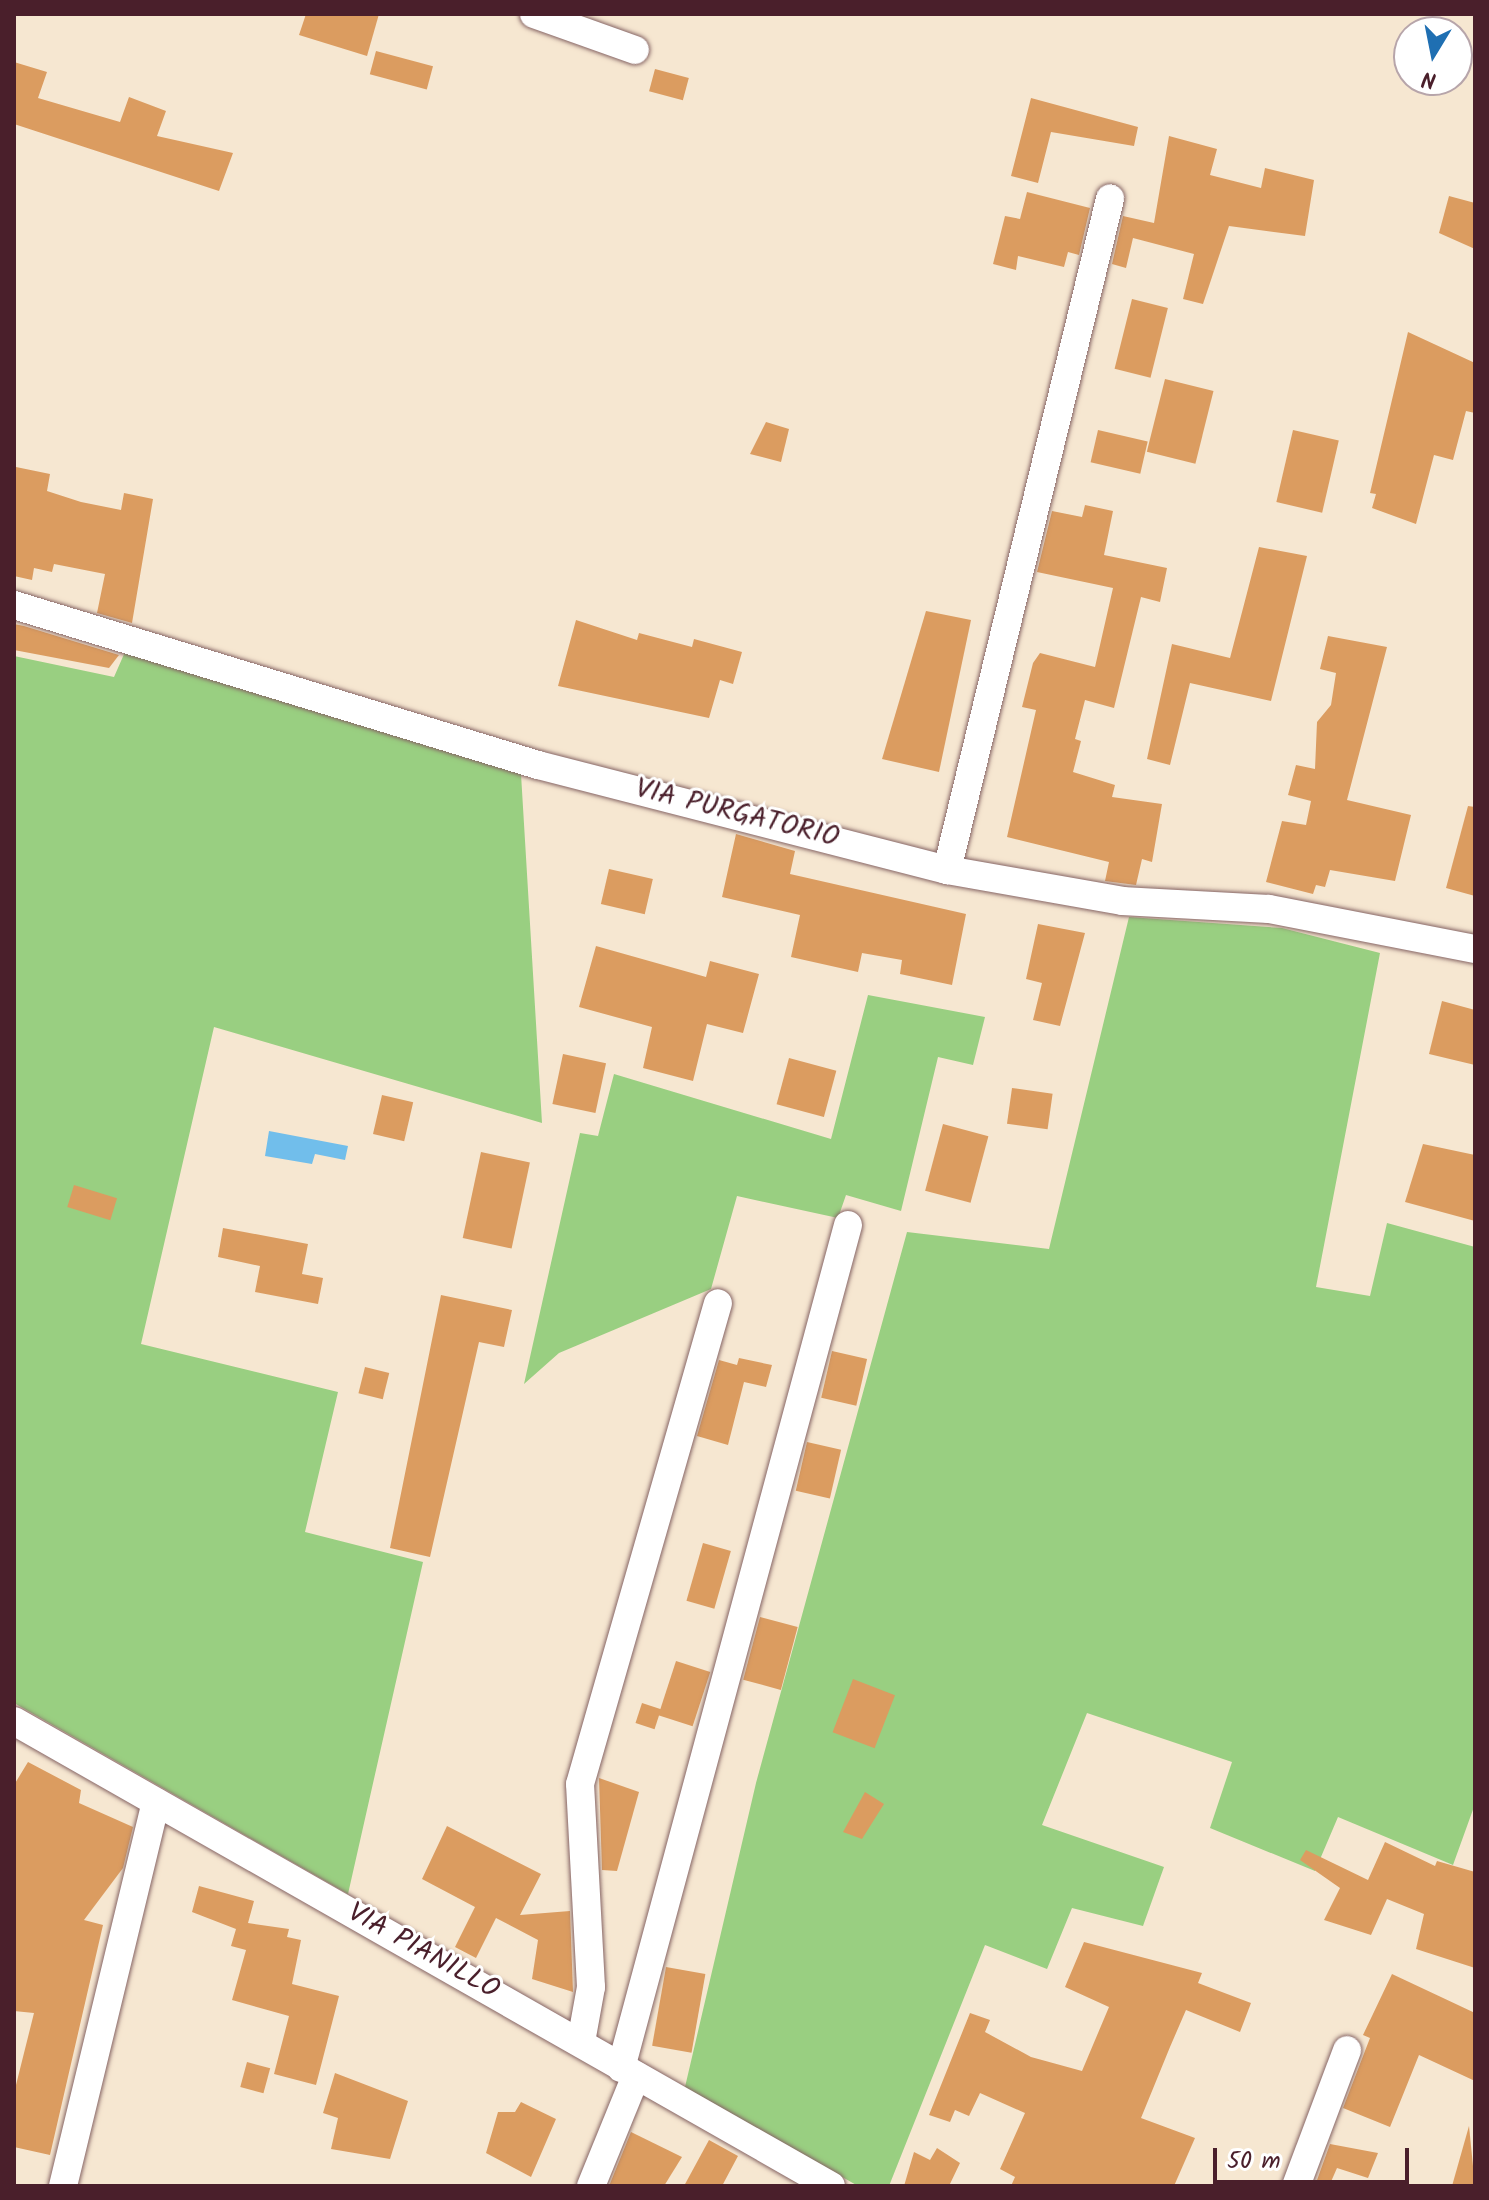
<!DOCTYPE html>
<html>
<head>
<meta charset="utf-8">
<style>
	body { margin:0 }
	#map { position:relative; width:1489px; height:2200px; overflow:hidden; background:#f6e7d1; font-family:Kalam,sans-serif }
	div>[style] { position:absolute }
	.green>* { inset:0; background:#99cf81 }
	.water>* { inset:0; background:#71beeb }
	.building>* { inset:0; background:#db9c60; transform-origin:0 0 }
	.roads { filter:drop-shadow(0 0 2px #866565) drop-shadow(0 0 2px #866565) }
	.minor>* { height:28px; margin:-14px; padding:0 14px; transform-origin:14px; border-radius:14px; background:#fff }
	span { translate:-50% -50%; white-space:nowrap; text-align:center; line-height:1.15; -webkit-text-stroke:6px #fff; paint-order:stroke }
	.street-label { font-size:28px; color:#4a1f2b }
	.frame { position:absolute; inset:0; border:16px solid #4a1f2b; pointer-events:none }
	.north { position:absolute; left:1393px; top:16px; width:80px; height:80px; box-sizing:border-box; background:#fff; border:2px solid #b7a5aa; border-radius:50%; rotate:190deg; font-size:22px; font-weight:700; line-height:32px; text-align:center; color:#4a1f2b }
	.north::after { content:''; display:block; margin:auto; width:28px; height:36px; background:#1f6fb2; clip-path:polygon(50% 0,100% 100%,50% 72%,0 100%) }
	.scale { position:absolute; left:1213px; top:2148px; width:196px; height:36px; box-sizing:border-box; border:4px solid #4a1f2b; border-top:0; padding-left:10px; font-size:24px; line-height:28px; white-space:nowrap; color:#4a1f2b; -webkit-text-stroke:6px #fff; paint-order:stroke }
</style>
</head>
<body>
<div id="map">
	<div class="green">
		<i style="clip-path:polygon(125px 652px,521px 774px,542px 1123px,214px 1027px,141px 1344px,338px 1392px,305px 1532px,423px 1562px,348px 1894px,14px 1703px,14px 656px,114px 677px)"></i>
		<i style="clip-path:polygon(1129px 917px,1282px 928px,1380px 953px,1316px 1287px,1370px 1296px,1387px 1223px,1475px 1247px,1475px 1804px,1453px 1865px,1338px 1817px,1315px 1871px,1210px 1828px,1232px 1762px,1087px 1713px,1042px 1825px,1164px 1867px,1143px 1926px,1072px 1908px,1047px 1969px,985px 1945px,889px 2186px,858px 2186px,685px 2087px,756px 1783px,907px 1232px,1049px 1249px)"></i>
		<i style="clip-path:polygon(868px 995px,985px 1017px,973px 1065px,938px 1057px,901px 1211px,846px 1195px,838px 1218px,737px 1196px,711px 1289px,559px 1353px,524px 1384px,580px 1133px,598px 1136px,614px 1074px,831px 1139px)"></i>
	</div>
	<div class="water">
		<i style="clip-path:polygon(269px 1131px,348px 1146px,345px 1160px,315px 1154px,312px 1164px,265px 1156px)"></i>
	</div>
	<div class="building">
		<i style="clip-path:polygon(306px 14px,379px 14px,367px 56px,299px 35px)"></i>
		<i style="left:376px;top:51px;width:59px;height:24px;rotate:15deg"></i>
		<i style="clip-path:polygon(14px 62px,47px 72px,38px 98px,120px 122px,129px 97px,166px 111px,157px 136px,233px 153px,219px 191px,14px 124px)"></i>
		<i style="left:655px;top:69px;width:35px;height:23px;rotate:15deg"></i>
		<i style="clip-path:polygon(1031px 98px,1138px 127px,1134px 146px,1051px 132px,1038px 183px,1011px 176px)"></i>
		<i style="clip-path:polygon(1169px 136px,1217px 149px,1210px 175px,1261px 188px,1265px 168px,1314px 180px,1305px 236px,1229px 226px,1203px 304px,1183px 299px,1194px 254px,1133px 238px,1126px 268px,1112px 264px,1123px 216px,1154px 223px)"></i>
		<i style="clip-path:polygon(1027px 192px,1090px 208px,1079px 255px,1068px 252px,1064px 267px,1018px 256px,1016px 270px,993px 264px,1005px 216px,1020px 219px)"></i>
		<i style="clip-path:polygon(1449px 196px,1475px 203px,1475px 249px,1439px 233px)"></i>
		<i style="left:1132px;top:299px;width:37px;height:72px;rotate:14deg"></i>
		<i style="clip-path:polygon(1408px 332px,1475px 363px,1475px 413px,1466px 411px,1453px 460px,1434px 455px,1416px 524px,1372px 508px,1376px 494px,1370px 493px)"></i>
		<i style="left:1165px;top:379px;width:50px;height:75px;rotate:14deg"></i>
		<i style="clip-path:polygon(766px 422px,789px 429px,781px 462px,750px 454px)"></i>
		<i style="left:1098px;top:430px;width:51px;height:33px;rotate:13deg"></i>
		<i style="left:1293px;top:430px;width:47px;height:74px;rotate:13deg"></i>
		<i style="clip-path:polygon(16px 467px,50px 474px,47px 491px,81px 502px,121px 510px,124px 493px,153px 499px,132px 623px,97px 613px,105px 574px,54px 564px,52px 572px,34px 568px,32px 580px,14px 576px)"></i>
		<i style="clip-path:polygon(1085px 505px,1113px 511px,1104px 555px,1167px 568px,1160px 602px,1141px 597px,1114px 708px,1085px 700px,1075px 739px,1081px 741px,1073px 772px,1115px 785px,1112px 797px,1162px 804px,1152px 862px,1142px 859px,1136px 885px,1105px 881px,1109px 862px,1007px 837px,1036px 710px,1022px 707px,1033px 663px,1040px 653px,1095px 667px,1113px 588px,1037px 572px,1052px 511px,1082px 517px)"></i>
		<i style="clip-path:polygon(1259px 547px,1307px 556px,1271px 701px,1190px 683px,1170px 765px,1147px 759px,1172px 644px,1230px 658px)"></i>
		<i style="clip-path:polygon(926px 611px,971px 620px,939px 772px,882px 759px)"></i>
		<i style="clip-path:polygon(576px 620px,637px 640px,639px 633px,692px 647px,694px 639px,742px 652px,733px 684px,720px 680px,709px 718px,558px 686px)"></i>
		<i style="clip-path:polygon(14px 624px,24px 626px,119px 655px,109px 668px,14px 650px)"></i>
		<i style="clip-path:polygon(1328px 636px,1387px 647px,1347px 800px,1411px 815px,1395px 881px,1330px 870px,1325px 887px,1316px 885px,1313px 894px,1266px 882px,1282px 821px,1306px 825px,1311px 801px,1288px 795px,1296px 765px,1315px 769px,1317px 722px,1331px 705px,1336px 673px,1320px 669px)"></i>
		<i style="clip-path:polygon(1468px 806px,1475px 807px,1475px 896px,1446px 888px)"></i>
		<i style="clip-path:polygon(736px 834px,795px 851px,790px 874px,966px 914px,952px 985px,900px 974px,902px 960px,862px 953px,858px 972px,791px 957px,800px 915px,722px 897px)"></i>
		<i style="left:609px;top:869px;width:45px;height:36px;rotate:13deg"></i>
		<i style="clip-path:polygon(1038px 924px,1085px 933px,1060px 1026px,1033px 1020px,1042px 983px,1026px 979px)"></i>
		<i style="clip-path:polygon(596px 946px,706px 977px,710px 961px,759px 974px,743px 1033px,707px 1024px,693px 1081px,643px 1068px,652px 1027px,579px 1007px)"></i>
		<i style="clip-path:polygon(1442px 1001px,1475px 1010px,1475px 1065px,1429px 1054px)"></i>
		<i style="left:563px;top:1054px;width:44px;height:51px;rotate:12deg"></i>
		<i style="left:789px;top:1058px;width:49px;height:48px;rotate:15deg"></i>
		<i style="left:1012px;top:1088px;width:41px;height:36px;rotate:8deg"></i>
		<i style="left:382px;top:1095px;width:32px;height:40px;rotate:13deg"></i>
		<i style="left:943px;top:1124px;width:47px;height:69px;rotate:15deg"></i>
		<i style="clip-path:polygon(1423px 1144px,1475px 1155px,1475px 1221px,1405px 1202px)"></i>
		<i style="left:481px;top:1152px;width:50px;height:88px;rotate:12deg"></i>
		<i style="left:74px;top:1185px;width:45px;height:23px;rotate:17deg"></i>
		<i style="clip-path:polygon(223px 1228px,308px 1244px,302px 1274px,323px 1278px,318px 1304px,255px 1292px,260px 1266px,218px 1257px)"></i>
		<i style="clip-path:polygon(441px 1295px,512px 1310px,504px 1347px,479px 1342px,430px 1557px,390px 1548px)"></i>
		<i style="left:832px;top:1351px;width:36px;height:48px;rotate:13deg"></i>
		<i style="clip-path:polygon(739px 1358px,772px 1365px,766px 1387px,744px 1382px,728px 1445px,697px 1436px,719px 1360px,737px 1365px)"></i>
		<i style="left:365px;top:1367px;width:25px;height:27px;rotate:14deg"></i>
		<i style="left:807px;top:1442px;width:35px;height:50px;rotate:13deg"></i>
		<i style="left:703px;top:1543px;width:29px;height:60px;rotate:16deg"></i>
		<i style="left:760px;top:1617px;width:39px;height:65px;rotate:15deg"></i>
		<i style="left:676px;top:1661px;width:36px;height:57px;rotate:18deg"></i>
		<i style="left:853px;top:1679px;width:45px;height:57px;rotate:21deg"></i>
		<i style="left:642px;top:1703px;width:20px;height:21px;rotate:18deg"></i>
		<i style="clip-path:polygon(28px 1762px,81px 1790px,79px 1803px,133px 1827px,123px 1868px,84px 1920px,103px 1925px,50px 2155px,14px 2147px,14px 2093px,34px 2013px,14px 2011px,14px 1785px)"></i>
		<i style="clip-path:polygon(599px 1778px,639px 1792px,617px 1871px,602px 1870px)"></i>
		<i style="clip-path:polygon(865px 1792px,884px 1804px,862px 1839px,843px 1832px)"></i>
		<i style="clip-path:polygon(447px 1826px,541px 1874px,520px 1915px,570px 1911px,573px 1992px,532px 1979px,538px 1940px,496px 1918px,476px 1958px,455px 1947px,475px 1907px,422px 1879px)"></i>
		<i style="clip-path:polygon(1385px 1842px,1435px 1866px,1437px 1861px,1475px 1872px,1475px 1968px,1416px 1949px,1424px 1914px,1387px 1899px,1371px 1935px,1324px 1920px,1340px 1888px,1300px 1860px,1306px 1850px,1368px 1880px)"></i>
		<i style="clip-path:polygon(199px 1886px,254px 1901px,248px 1923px,289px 1929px,287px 1937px,301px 1940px,292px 1984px,339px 1996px,316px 2085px,274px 2074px,289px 2016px,232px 2000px,246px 1950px,231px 1946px,236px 1929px,192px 1912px)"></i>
		<i style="clip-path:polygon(1084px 1942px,1202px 1973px,1198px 1983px,1251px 2003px,1240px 2032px,1186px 2010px,1170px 2047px,1141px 2118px,1195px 2138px,1174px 2186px,1011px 2186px,1015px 2177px,1000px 2169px,1025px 2113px,980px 2093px,969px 2116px,955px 2110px,950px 2122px,929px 2115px,970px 2013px,990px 2020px,985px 2032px,1031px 2057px,1082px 2071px,1109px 2007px,1065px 1987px)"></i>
		<i style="left:666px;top:1967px;width:40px;height:80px;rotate:10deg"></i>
		<i style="clip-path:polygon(1392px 1974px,1475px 2013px,1475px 2081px,1419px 2055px,1390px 2127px,1343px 2108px,1370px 2038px,1363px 2035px)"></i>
		<i style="left:247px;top:2062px;width:24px;height:26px;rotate:15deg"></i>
		<i style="clip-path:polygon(335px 2073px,408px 2101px,390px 2159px,331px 2149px,338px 2118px,323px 2113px)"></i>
		<i style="clip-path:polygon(521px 2102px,556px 2119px,531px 2177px,486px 2153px,498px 2112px,515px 2112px)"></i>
		<i style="clip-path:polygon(1469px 2126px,1475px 2186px,1452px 2186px)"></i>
		<i style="clip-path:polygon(631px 2132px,682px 2157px,664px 2186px,609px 2186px)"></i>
		<i style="clip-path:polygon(709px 2140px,738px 2156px,722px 2186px,684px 2186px)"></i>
		<i style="clip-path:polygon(1330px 2144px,1378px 2153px,1368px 2178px,1337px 2168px,1330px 2184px,1317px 2180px)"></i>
		<i style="clip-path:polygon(937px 2148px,960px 2163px,949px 2186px,904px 2186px,914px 2152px,930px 2160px)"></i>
	</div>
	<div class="roads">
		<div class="minor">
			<i style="left:534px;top:14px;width:107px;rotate:19.6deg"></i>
			<i style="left:14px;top:605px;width:548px;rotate:16.98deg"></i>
			<i style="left:538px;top:765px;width:422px;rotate:14.4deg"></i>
			<i style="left:947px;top:870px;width:178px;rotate:10deg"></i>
			<i style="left:1122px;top:901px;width:147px;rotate:3.1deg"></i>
			<i style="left:1269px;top:909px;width:210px;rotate:11deg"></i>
			<i style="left:947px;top:870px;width:691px;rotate:-76.35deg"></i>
			<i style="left:14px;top:1721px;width:940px;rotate:29.65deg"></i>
			<i style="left:581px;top:2042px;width:56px;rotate:-79.7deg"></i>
			<i style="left:591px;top:1987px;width:203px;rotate:-93.1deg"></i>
			<i style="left:580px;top:1784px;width:500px;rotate:-73.99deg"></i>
			<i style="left:621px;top:2068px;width:873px;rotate:-74.93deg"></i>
			<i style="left:63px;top:2186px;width:395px;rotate:-76.4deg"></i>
			<i style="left:591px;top:2186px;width:119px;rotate:-67.8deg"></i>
			<i style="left:1296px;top:2186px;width:145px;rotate:-69.4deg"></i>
		</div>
	</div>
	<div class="street-label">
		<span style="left:737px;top:814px;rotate:14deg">VIA PURGATORIO</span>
		<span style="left:423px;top:1952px;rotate:29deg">VIA PIANILLO</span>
	</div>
	<div class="frame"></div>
	<div class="north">N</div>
	<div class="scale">50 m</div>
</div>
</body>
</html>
